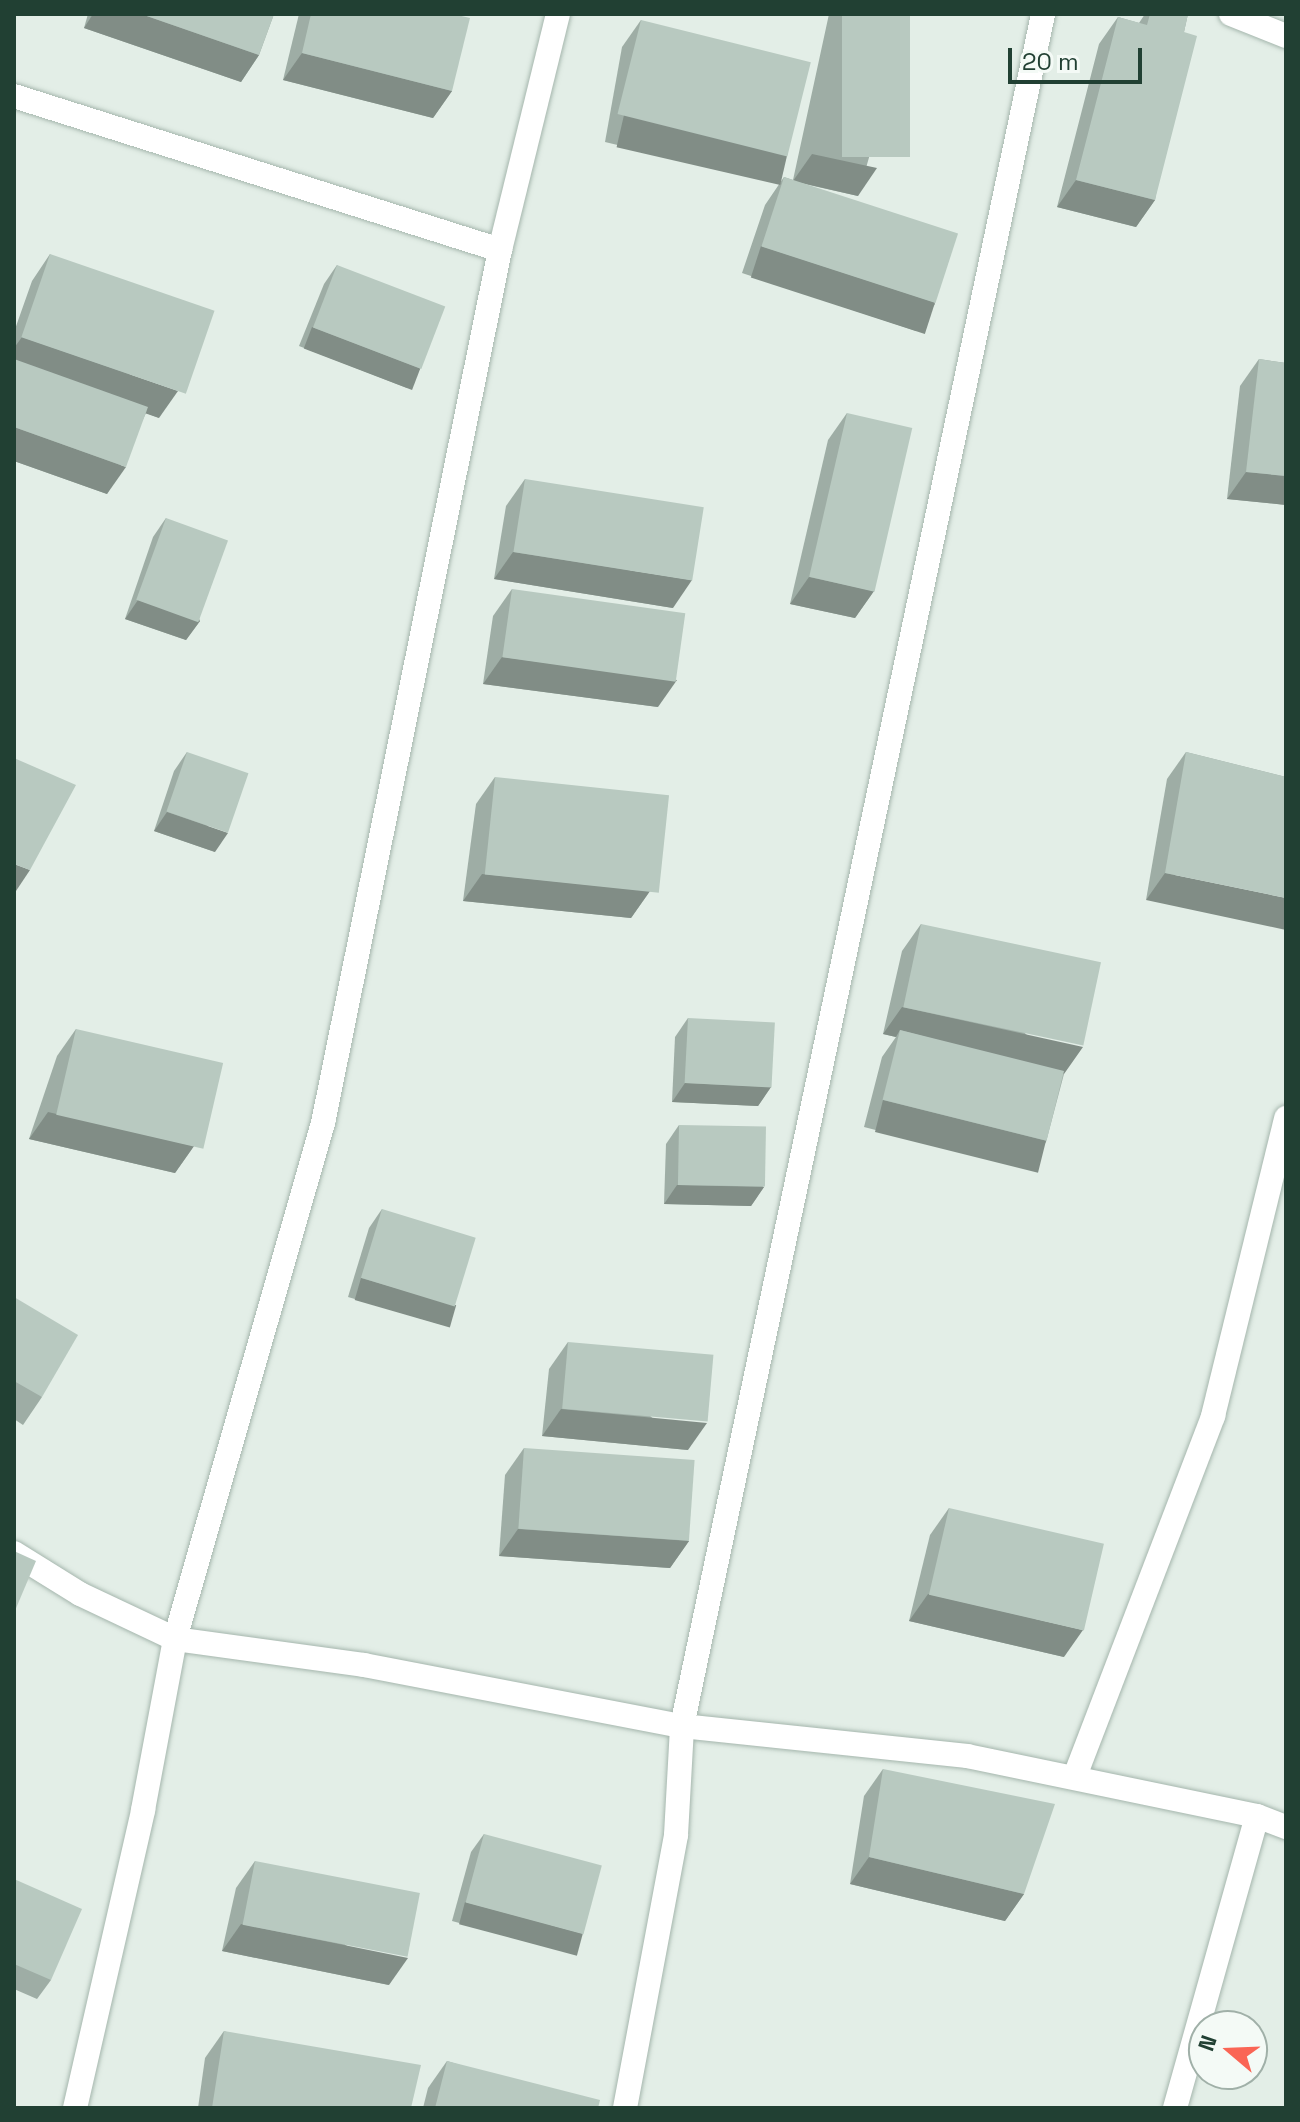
<!DOCTYPE html>
<html>
<head>
<meta charset="utf-8">
<style>
	body { margin:0 }
	#map { position:relative; width:1300px; height:2122px; overflow:hidden; background:#e3eee7; font-family:"Space Grotesk",sans-serif }
	div>[style] { position:absolute }
	.roads { filter:drop-shadow(0 0 2px #a5b6ad) drop-shadow(0 0 2px #a5b6ad) }
	.minor>* { height:24px; margin:-12px; padding:0 12px; transform-origin:12px; border-radius:12px; background:#fff }
	.wall>* { inset:0; background:#9eada5 }
	.shaded-wall>* { inset:0; background:#818d86; transform-origin:0 0 }
	.building>* { inset:0; background:#b8c9c0; transform-origin:0 0 }
	span { translate:-50% -50%; white-space:nowrap; text-align:center; line-height:1.15; -webkit-text-stroke:8px #f4faf6; paint-order:stroke }
	.frame { position:absolute; inset:0; border:16px solid #214033; pointer-events:none }
	.north { position:absolute; left:1188px; top:2010px; width:80px; height:80px; box-sizing:border-box; background:#f4faf6; border:2px solid #a0b0a8; border-radius:50%; rotate:289deg; font-size:22px; font-weight:700; line-height:32px; text-align:center; color:#214033 }
	.north::after { content:''; display:block; margin:auto; width:28px; height:36px; background:#fa6555; clip-path:polygon(50% 0,100% 100%,50% 72%,0 100%) }
	.scale { position:absolute; left:1008px; top:48px; width:134px; height:36px; box-sizing:border-box; border:4px solid #214033; border-top:0; padding-left:10px; font-size:24px; line-height:28px; white-space:nowrap; color:#214033; -webkit-text-stroke:6px #f4faf6; paint-order:stroke }
</style>
</head>
<body>
<div id="map">
	<div class="roads">
		<div class="minor">
			<i style="left:1231px;top:14px;width:59px;rotate:21.8deg"></i>
			<i style="left:14px;top:96px;width:510px;rotate:17.58deg"></i>
			<i style="left:14px;top:1553px;width:78px;rotate:31.8deg"></i>
			<i style="left:80px;top:1594px;width:105px;rotate:25.3deg"></i>
			<i style="left:175px;top:1639px;width:191px;rotate:7.8deg"></i>
			<i style="left:364px;top:1665px;width:324px;rotate:10.9deg"></i>
			<i style="left:682px;top:1726px;width:287px;rotate:6deg"></i>
			<i style="left:967px;top:1756px;width:296px;rotate:11.7deg"></i>
			<i style="left:1257px;top:1816px;width:31px;rotate:21deg"></i>
			<i style="left:1075px;top:1776px;width:386px;rotate:-69deg"></i>
			<i style="left:1213px;top:1416px;width:307px;rotate:-76.2deg"></i>
			<i style="left:75px;top:2108px;width:306px;rotate:-77.1deg"></i>
			<i style="left:143px;top:1810px;width:174px;rotate:-79.4deg"></i>
			<i style="left:175px;top:1639px;width:537px;rotate:-74deg"></i>
			<i style="left:323px;top:1123px;width:891px;rotate:-78.54deg"></i>
			<i style="left:500px;top:250px;width:243px;rotate:-76.2deg"></i>
			<i style="left:625px;top:2108px;width:278px;rotate:-79.4deg"></i>
			<i style="left:676px;top:1835px;width:109px;rotate:-86.8deg"></i>
			<i style="left:682px;top:1726px;width:1750px;rotate:-78.09deg"></i>
			<i style="left:1175px;top:2108px;width:303px;rotate:-74.3deg"></i>
		</div>
	</div>
	<div class="wall">
		<i style="clip-path:polygon(88px 14px,274px 14px,259px 55px,241px 82px,84px 28px)"></i>
		<i style="clip-path:polygon(299px 14px,453px 14px,452px 91px,433px 118px,283px 80px)"></i>
		<i style="clip-path:polygon(829px 14px,910px 14px,858px 196px,800px 183px,935px 304px,916px 331px,742px 273px,765px 205px,784px 177px,793px 180px)"></i>
		<i style="clip-path:polygon(1145px 14px,1188px 14px,1184px 32px,1155px 200px,1136px 227px,1057px 207px,1099px 44px,1118px 17px,1139px 23px)"></i>
		<i style="clip-path:polygon(641px 20px,787px 154px,768px 181px,605px 142px,622px 47px)"></i>
		<i style="clip-path:polygon(50px 254px,159px 418px,146px 413px,107px 494px,14px 461px,14px 332px,32px 281px)"></i>
		<i style="clip-path:polygon(337px 265px,420px 369px,407px 388px,299px 346px,324px 284px)"></i>
		<i style="clip-path:polygon(1259px 359px,1286px 363px,1286px 505px,1227px 499px,1240px 386px)"></i>
		<i style="clip-path:polygon(847px 413px,874px 591px,855px 618px,790px 604px,828px 440px)"></i>
		<i style="clip-path:polygon(525px 479px,673px 608px,494px 579px,506px 506px)"></i>
		<i style="clip-path:polygon(166px 518px,200px 621px,186px 640px,125px 619px,153px 537px)"></i>
		<i style="clip-path:polygon(512px 589px,658px 707px,483px 684px,493px 616px)"></i>
		<i style="clip-path:polygon(187px 752px,215px 852px,154px 831px,174px 771px)"></i>
		<i style="clip-path:polygon(1186px 752px,1286px 777px,1146px 900px,1167px 779px)"></i>
		<i style="clip-path:polygon(495px 777px,650px 891px,631px 918px,463px 901px,476px 804px)"></i>
		<i style="clip-path:polygon(921px 924px,1064px 1074px,1046px 1142px,1027px 1169px,864px 1127px,882px 1057px,896px 1037px,883px 1034px,902px 951px)"></i>
		<i style="clip-path:polygon(688px 1018px,771px 1087px,758px 1106px,672px 1102px,675px 1037px)"></i>
		<i style="clip-path:polygon(76px 1029px,194px 1146px,175px 1173px,29px 1139px,57px 1056px)"></i>
		<i style="clip-path:polygon(679px 1125px,764px 1187px,751px 1206px,664px 1204px,666px 1144px)"></i>
		<i style="clip-path:polygon(382px 1209px,443px 1325px,348px 1297px,369px 1228px)"></i>
		<i style="clip-path:polygon(14px 1297px,42px 1397px,23px 1425px,14px 1419px)"></i>
		<i style="clip-path:polygon(568px 1342px,688px 1450px,542px 1436px,549px 1369px)"></i>
		<i style="clip-path:polygon(524px 1448px,689px 1541px,670px 1568px,499px 1556px,505px 1475px)"></i>
		<i style="clip-path:polygon(949px 1508px,1064px 1657px,909px 1621px,930px 1535px)"></i>
		<i style="clip-path:polygon(883px 1769px,1024px 1894px,1005px 1921px,850px 1884px,864px 1796px)"></i>
		<i style="clip-path:polygon(484px 1834px,570px 1953px,452px 1921px,471px 1852px)"></i>
		<i style="clip-path:polygon(255px 1861px,389px 1985px,222px 1951px,236px 1888px)"></i>
		<i style="clip-path:polygon(14px 1879px,51px 1980px,37px 1999px,14px 1989px)"></i>
		<i style="clip-path:polygon(224px 2031px,411px 2108px,198px 2108px,205px 2058px)"></i>
		<i style="clip-path:polygon(447px 2061px,598px 2108px,423px 2108px,428px 2088px)"></i>
	</div>
	<div class="shaded-wall">
		<i style="clip-path:polygon(93px 14px,141px 14px,259px 55px,241px 82px,84px 28px)"></i>
		<i style="clip-path:polygon(302px 53px,452px 91px,433px 118px,283px 80px)"></i>
		<i style="left:624px;top:115px;width:168px;height:33px;rotate:13deg"></i>
		<i style="clip-path:polygon(812px 154px,877px 168px,858px 196px,793px 181px)"></i>
		<i style="clip-path:polygon(1076px 180px,1155px 200px,1136px 227px,1057px 207px)"></i>
		<i style="left:761px;top:246px;width:183px;height:33px;rotate:18deg"></i>
		<i style="left:312px;top:327px;width:116px;height:23px;rotate:21deg"></i>
		<i style="clip-path:polygon(22px 337px,178px 391px,159px 418px,14px 368px,14px 348px)"></i>
		<i style="clip-path:polygon(14px 427px,126px 467px,107px 494px,14px 461px)"></i>
		<i style="clip-path:polygon(1246px 472px,1286px 476px,1286px 505px,1227px 499px)"></i>
		<i style="clip-path:polygon(513px 552px,692px 580px,673px 608px,494px 579px)"></i>
		<i style="clip-path:polygon(809px 577px,874px 591px,855px 618px,790px 604px)"></i>
		<i style="clip-path:polygon(138px 600px,200px 621px,186px 640px,125px 619px)"></i>
		<i style="clip-path:polygon(502px 657px,677px 680px,658px 707px,483px 684px)"></i>
		<i style="clip-path:polygon(167px 812px,228px 833px,215px 852px,154px 831px)"></i>
		<i style="clip-path:polygon(14px 864px,30px 870px,14px 894px)"></i>
		<i style="clip-path:polygon(1165px 873px,1286px 898px,1286px 930px,1146px 900px)"></i>
		<i style="clip-path:polygon(482px 874px,650px 891px,631px 918px,463px 901px)"></i>
		<i style="clip-path:polygon(902px 1007px,1083px 1047px,1064px 1074px,900px 1030px,896px 1037px,883px 1034px)"></i>
		<i style="clip-path:polygon(685px 1083px,771px 1087px,758px 1106px,672px 1102px)"></i>
		<i style="left:883px;top:1100px;width:168px;height:33px;rotate:14deg"></i>
		<i style="clip-path:polygon(48px 1112px,194px 1146px,175px 1173px,29px 1139px)"></i>
		<i style="clip-path:polygon(677px 1185px,764px 1187px,751px 1206px,664px 1204px)"></i>
		<i style="left:361px;top:1278px;width:99px;height:23px;rotate:16deg"></i>
		<i style="clip-path:polygon(561px 1409px,707px 1423px,688px 1450px,542px 1436px)"></i>
		<i style="clip-path:polygon(518px 1529px,689px 1541px,670px 1568px,499px 1556px)"></i>
		<i style="clip-path:polygon(928px 1594px,1083px 1630px,1064px 1657px,909px 1621px)"></i>
		<i style="clip-path:polygon(869px 1857px,1024px 1894px,1005px 1921px,850px 1884px)"></i>
		<i style="left:465px;top:1902px;width:122px;height:23px;rotate:15deg"></i>
		<i style="clip-path:polygon(241px 1924px,408px 1958px,389px 1985px,222px 1951px)"></i>
	</div>
	<div class="building">
		<i style="clip-path:polygon(141px 14px,274px 14px,259px 55px)"></i>
		<i style="clip-path:polygon(311px 14px,453px 14px,470px 18px,452px 91px,302px 53px)"></i>
		<i style="left:842px;top:14px;width:68px;height:143px"></i>
		<i style="clip-path:polygon(1150px 14px,1188px 14px,1184px 32px,1197px 36px,1155px 200px,1076px 180px,1118px 17px,1147px 25px)"></i>
		<i style="left:641px;top:20px;width:175px;height:97px;rotate:14deg"></i>
		<i style="left:784px;top:177px;width:183px;height:73px;rotate:18deg"></i>
		<i style="left:50px;top:254px;width:174px;height:88px;rotate:19deg"></i>
		<i style="left:337px;top:265px;width:116px;height:67px;rotate:21deg"></i>
		<i style="clip-path:polygon(14px 359px,148px 407px,126px 467px,14px 427px)"></i>
		<i style="clip-path:polygon(1259px 359px,1286px 363px,1286px 476px,1246px 472px)"></i>
		<i style="left:847px;top:413px;width:67px;height:168px;rotate:13deg"></i>
		<i style="left:525px;top:479px;width:181px;height:74px;rotate:9deg"></i>
		<i style="left:166px;top:518px;width:66px;height:87px;rotate:20deg"></i>
		<i style="left:512px;top:589px;width:175px;height:69px;rotate:8deg"></i>
		<i style="left:187px;top:752px;width:65px;height:63px;rotate:19deg"></i>
		<i style="clip-path:polygon(1186px 752px,1286px 777px,1286px 898px,1165px 873px)"></i>
		<i style="clip-path:polygon(14px 758px,76px 785px,30px 870px,14px 864px)"></i>
		<i style="left:495px;top:777px;width:175px;height:98px;rotate:6deg"></i>
		<i style="left:921px;top:924px;width:184px;height:85px;rotate:12deg"></i>
		<i style="left:688px;top:1018px;width:87px;height:65px;rotate:3deg"></i>
		<i style="left:76px;top:1029px;width:151px;height:88px;rotate:13deg"></i>
		<i style="left:900px;top:1030px;width:169px;height:72px;rotate:14deg"></i>
		<i style="left:679px;top:1125px;width:87px;height:60px;rotate:1deg"></i>
		<i style="left:382px;top:1209px;width:98px;height:72px;rotate:17deg"></i>
		<i style="clip-path:polygon(14px 1297px,78px 1335px,42px 1397px,14px 1381px)"></i>
		<i style="left:568px;top:1342px;width:146px;height:67px;rotate:5deg"></i>
		<i style="left:524px;top:1448px;width:171px;height:81px;rotate:4deg"></i>
		<i style="left:949px;top:1508px;width:159px;height:89px;rotate:13deg"></i>
		<i style="clip-path:polygon(14px 1551px,36px 1561px,14px 1613px)"></i>
		<i style="clip-path:polygon(883px 1769px,1055px 1804px,1024px 1894px,869px 1857px)"></i>
		<i style="left:484px;top:1834px;width:122px;height:71px;rotate:15deg"></i>
		<i style="left:255px;top:1861px;width:168px;height:65px;rotate:11deg"></i>
		<i style="clip-path:polygon(14px 1879px,82px 1909px,51px 1980px,14px 1964px)"></i>
		<i style="clip-path:polygon(224px 2031px,421px 2065px,411px 2108px,212px 2108px)"></i>
		<i style="clip-path:polygon(447px 2061px,600px 2100px,598px 2108px,435px 2108px)"></i>
	</div>
	<div class="frame"></div>
	<div class="north">N</div>
	<div class="scale">20 m</div>
</div>
</body>
</html>
